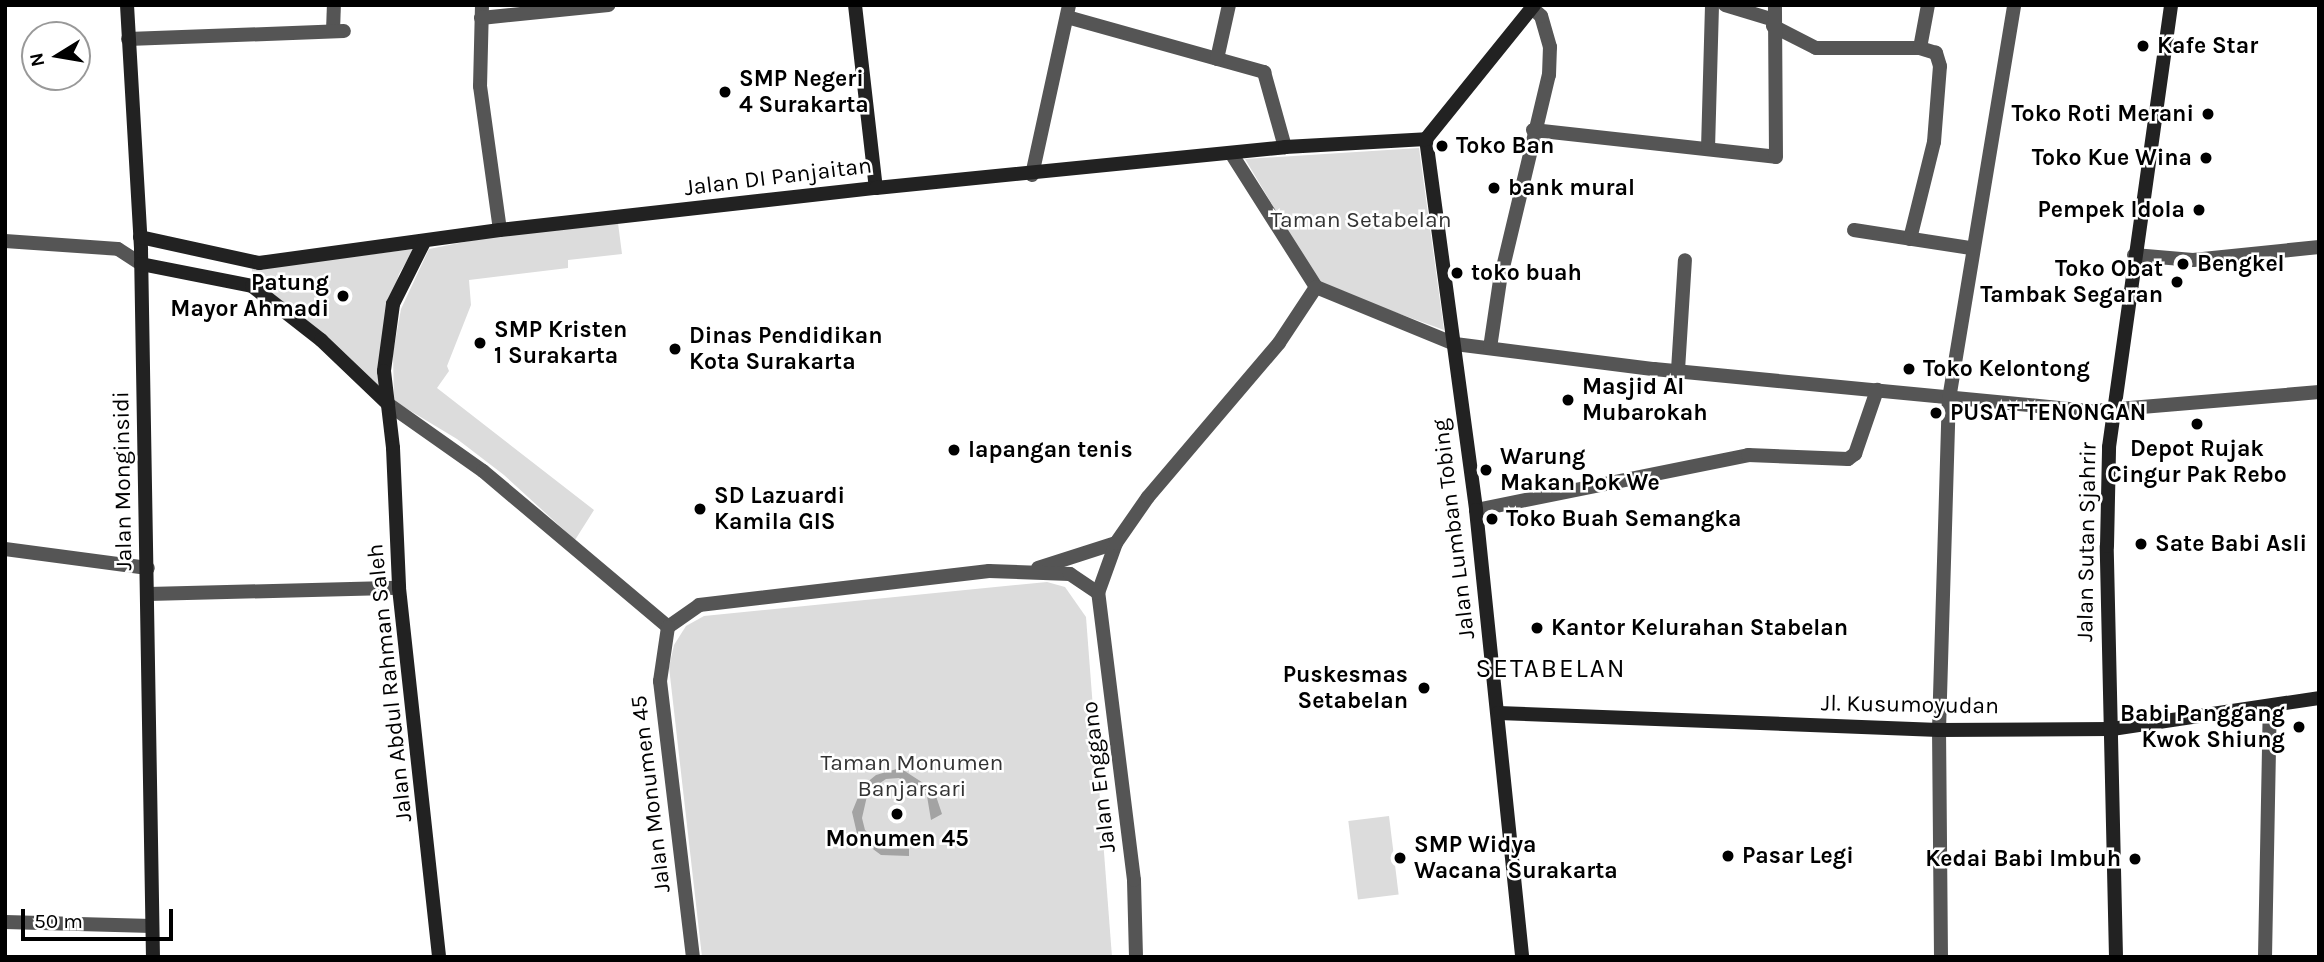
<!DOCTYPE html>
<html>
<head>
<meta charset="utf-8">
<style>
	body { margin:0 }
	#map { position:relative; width:2324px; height:962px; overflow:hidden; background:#fff; font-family:Karla,sans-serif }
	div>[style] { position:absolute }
	.green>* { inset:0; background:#dcdcdc; transform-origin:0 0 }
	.water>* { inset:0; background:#a3a3a3 }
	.street>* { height:14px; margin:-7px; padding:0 7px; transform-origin:7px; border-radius:7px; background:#555 }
	.secondary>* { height:14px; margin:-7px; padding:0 7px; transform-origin:7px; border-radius:7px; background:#222 }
	.dots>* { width:19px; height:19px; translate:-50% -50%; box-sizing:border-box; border:4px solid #fff; border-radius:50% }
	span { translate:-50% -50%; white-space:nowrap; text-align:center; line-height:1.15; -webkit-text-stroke:5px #fff; paint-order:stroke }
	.poi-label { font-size:23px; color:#000; font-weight:700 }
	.left { translate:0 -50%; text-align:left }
	.right { translate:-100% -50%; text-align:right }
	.street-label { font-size:23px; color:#000 }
	.park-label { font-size:23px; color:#333 }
	.quarter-label { font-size:26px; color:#000; letter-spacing:2px }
	.frame { position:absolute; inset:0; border:7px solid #000; pointer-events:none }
	.north { position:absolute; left:21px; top:21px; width:70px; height:70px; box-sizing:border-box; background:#fff; border:2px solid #999; border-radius:50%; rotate:259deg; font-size:19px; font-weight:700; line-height:28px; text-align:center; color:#000 }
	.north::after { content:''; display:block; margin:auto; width:24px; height:32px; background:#000; clip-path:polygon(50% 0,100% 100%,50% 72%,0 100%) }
	.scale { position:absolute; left:21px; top:909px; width:152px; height:32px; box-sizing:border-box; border:4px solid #000; border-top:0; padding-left:9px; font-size:21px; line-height:24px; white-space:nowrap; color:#000; -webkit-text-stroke:5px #fff; paint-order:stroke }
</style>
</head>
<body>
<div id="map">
	<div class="green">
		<i style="clip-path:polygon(1419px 148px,1444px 330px,1320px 285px,1245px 159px)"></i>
		<i style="clip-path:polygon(618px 223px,622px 254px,568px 260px,568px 268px,469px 280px,471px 305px,447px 366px,449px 371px,437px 388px,594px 510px,575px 540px,504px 475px,457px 439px,394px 401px,393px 353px,401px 309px,429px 249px,500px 235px)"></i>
		<i style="clip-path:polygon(414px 249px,399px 274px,383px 328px,384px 397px,251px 277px,252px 269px)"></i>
		<i style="clip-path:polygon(1047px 582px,1065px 587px,1086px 617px,1112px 957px,702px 957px,669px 667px,674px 645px,686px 626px,704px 616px)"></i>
		<i style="left:1389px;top:816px;width:79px;height:41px;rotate:83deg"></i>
	</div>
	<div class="water">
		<i style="clip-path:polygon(900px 768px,934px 790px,942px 814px,931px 820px,927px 796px,899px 778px,886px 779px,871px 789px,865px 784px,876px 775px)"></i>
		<i style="clip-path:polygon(861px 790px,867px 796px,862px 818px,865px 830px,889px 849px,909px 847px,909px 856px,881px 855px,858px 838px,852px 812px)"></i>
	</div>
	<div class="street">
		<i style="left:482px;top:5px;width:81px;rotate:91.4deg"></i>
		<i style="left:480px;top:86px;width:145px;rotate:82.1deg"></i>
		<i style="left:1725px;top:5px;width:51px;rotate:17deg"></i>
		<i style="left:1067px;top:17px;width:205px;rotate:15.6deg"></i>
		<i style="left:1264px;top:72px;width:78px;rotate:74.4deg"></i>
		<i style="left:481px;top:18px;width:128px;rotate:-5.8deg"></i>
		<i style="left:1773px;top:26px;width:48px;rotate:27.1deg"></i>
		<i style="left:1816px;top:48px;width:104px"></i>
		<i style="left:333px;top:31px;width:26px;rotate:-88deg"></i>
		<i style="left:128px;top:39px;width:216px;rotate:-2.1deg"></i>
		<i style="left:1217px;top:59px;width:55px;rotate:-77.5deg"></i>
		<i style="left:1533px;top:130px;width:244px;rotate:6.3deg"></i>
		<i style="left:1776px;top:157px;width:152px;rotate:-90.4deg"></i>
		<i style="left:1708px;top:149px;width:144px;rotate:-88.4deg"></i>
		<i style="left:1231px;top:153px;width:159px;rotate:57.6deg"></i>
		<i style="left:1316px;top:287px;width:150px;rotate:22.3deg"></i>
		<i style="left:1455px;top:344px;width:201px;rotate:7.2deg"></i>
		<i style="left:1654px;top:369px;width:442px;rotate:5.5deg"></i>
		<i style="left:2094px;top:411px;width:226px;rotate:-4.8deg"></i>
		<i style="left:1032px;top:175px;width:174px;rotate:-77.7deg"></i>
		<i style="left:1854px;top:230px;width:117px;rotate:8.8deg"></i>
		<i style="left:1910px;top:239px;width:100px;rotate:-76.1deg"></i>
		<i style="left:1934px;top:142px;width:76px;rotate:-85.5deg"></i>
		<i style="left:1940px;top:66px;width:14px;rotate:-107deg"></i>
		<i style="left:1936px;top:53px;width:17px;rotate:-163deg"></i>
		<i style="left:1920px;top:48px;width:44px;rotate:-79.5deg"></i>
		<i style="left:5px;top:241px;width:113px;rotate:4deg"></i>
		<i style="left:118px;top:249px;width:27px;rotate:33deg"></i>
		<i style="left:2134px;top:255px;width:59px;rotate:4.8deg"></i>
		<i style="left:2193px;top:260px;width:127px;rotate:-5.9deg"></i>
		<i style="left:1490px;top:348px;width:69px;rotate:-81.6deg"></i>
		<i style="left:1500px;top:280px;width:211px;rotate:-76.6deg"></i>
		<i style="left:1549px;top:75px;width:28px;rotate:-88deg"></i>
		<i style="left:1550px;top:47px;width:32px;rotate:-106deg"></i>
		<i style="left:1541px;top:16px;width:12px;rotate:-138deg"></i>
		<i style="left:1678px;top:370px;width:110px;rotate:-86.4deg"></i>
		<i style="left:388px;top:404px;width:116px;rotate:35.2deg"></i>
		<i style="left:483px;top:471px;width:242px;rotate:40.1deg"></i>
		<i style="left:1476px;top:510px;width:278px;rotate:-11.4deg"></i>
		<i style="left:1748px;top:455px;width:100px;rotate:2.3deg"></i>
		<i style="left:1848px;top:459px;width:9px;rotate:-36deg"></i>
		<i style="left:1855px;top:454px;width:68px;rotate:-71deg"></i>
		<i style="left:5px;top:549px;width:144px;rotate:7.6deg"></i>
		<i style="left:1038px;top:568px;width:82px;rotate:-17.8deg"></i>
		<i style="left:148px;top:594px;width:251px;rotate:-1.4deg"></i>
		<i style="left:668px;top:627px;width:38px;rotate:-35deg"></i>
		<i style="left:699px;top:605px;width:292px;rotate:-6.7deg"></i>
		<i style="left:989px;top:571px;width:81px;rotate:2.1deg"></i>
		<i style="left:1070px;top:574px;width:34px;rotate:34deg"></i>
		<i style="left:668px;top:627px;width:55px;rotate:98.4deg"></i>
		<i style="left:660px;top:681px;width:278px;rotate:83.2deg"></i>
		<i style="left:5px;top:922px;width:147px;rotate:1.6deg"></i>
		<i style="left:1136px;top:957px;width:77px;rotate:-91.5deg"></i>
		<i style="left:1134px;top:880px;width:289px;rotate:-97.1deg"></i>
		<i style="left:1098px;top:593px;width:53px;rotate:-70.2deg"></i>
		<i style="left:1116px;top:543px;width:56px;rotate:-55.2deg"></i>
		<i style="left:1148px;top:497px;width:202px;rotate:-49.6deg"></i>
		<i style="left:1279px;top:343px;width:67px;rotate:-56.5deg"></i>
		<i style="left:1941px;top:957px;width:227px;rotate:-90.5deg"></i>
		<i style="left:1939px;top:730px;width:331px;rotate:-88.3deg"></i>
		<i style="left:1949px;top:399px;width:399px;rotate:-80.6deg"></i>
		<i style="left:2265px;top:957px;width:251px;rotate:-88.9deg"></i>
	</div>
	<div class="secondary">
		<i style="left:127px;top:5px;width:245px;rotate:86.7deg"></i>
		<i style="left:141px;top:250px;width:707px;rotate:89.03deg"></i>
		<i style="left:855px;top:5px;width:184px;rotate:83.5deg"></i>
		<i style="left:1426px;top:139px;width:374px;rotate:82.3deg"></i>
		<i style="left:1476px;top:510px;width:449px;rotate:84.1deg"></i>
		<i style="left:1426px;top:139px;width:172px;rotate:-51.1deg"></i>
		<i style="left:140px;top:237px;width:122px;rotate:12.3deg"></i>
		<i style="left:259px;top:263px;width:243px;rotate:-7.8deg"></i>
		<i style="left:500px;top:230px;width:378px;rotate:-6.4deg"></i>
		<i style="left:876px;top:188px;width:411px;rotate:-5.7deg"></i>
		<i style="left:1285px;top:147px;width:141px;rotate:-3.2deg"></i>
		<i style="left:423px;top:244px;width:67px;rotate:116.6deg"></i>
		<i style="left:393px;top:304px;width:68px;rotate:97.7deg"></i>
		<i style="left:384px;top:371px;width:78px;rotate:83.3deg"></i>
		<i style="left:393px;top:448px;width:140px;rotate:87.5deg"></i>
		<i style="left:399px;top:588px;width:371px;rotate:83.8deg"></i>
		<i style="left:141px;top:264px;width:113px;rotate:11.2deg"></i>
		<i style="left:252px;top:286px;width:88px;rotate:38deg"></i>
		<i style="left:321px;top:340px;width:93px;rotate:43.7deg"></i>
		<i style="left:1498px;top:713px;width:441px;rotate:2.2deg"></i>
		<i style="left:1939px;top:730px;width:173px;rotate:-0.3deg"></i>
		<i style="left:2112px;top:729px;width:209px;rotate:-8.5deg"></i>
		<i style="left:2116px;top:957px;width:411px;rotate:-91.3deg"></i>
		<i style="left:2107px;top:546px;width:99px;rotate:-88.8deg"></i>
		<i style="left:2109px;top:447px;width:446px;rotate:-82deg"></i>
	</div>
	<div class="dots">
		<i style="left:2143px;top:46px;background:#000"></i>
		<i style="left:725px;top:92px;background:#000"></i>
		<i style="left:2208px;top:114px;background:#000"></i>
		<i style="left:1442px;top:146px;background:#000"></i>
		<i style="left:2206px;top:158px;background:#000"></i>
		<i style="left:1494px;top:188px;background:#000"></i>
		<i style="left:2199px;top:210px;background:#000"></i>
		<i style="left:2183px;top:264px;background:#000"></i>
		<i style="left:1457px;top:273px;background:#000"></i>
		<i style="left:2177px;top:282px;background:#000"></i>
		<i style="left:343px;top:296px;background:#000"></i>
		<i style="left:480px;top:343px;background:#000"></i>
		<i style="left:675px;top:349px;background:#000"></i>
		<i style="left:1909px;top:369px;background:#000"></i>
		<i style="left:1568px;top:400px;background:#000"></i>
		<i style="left:1936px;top:413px;background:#000"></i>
		<i style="left:2197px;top:424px;background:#000"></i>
		<i style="left:954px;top:450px;background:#000"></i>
		<i style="left:1486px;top:470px;background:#000"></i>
		<i style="left:700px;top:509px;background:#000"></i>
		<i style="left:1492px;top:519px;background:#000"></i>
		<i style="left:2141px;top:544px;background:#000"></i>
		<i style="left:1537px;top:628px;background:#000"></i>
		<i style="left:1424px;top:688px;background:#000"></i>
		<i style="left:2299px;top:727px;background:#000"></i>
		<i style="left:897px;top:814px;background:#000"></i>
		<i style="left:1728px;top:856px;background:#000"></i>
		<i style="left:1400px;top:858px;background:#000"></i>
		<i style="left:2135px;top:859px;background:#000"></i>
	</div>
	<div class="poi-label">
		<span class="left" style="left:2157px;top:46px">Kafe Star</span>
		<span class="left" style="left:739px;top:92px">SMP Negeri<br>4 Surakarta</span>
		<span class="right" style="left:2194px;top:114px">Toko Roti Merani</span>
		<span class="left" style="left:1456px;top:146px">Toko Ban</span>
		<span class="right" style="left:2192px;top:158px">Toko Kue Wina</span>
		<span class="left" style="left:1508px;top:188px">bank mural</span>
		<span class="right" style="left:2185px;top:210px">Pempek Idola</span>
		<span class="left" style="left:2197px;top:264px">Bengkel</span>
		<span class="right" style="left:2163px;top:282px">Toko Obat<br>Tambak Segaran</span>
		<span class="left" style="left:1471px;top:273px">toko buah</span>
		<span class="right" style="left:329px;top:296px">Patung<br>Mayor Ahmadi</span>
		<span class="left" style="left:494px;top:343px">SMP Kristen<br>1 Surakarta</span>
		<span class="left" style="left:689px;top:349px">Dinas Pendidikan<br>Kota Surakarta</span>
		<span class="left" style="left:1923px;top:369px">Toko Kelontong</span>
		<span class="left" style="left:1582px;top:400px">Masjid Al<br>Mubarokah</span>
		<span class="left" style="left:1950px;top:413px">PUSAT TENONGAN</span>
		<span style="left:2197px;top:462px">Depot Rujak<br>Cingur Pak Rebo</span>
		<span class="left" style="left:968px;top:450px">lapangan tenis</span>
		<span class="left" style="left:1500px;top:470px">Warung<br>Makan Pok We</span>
		<span class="left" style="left:714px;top:509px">SD Lazuardi<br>Kamila GIS</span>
		<span class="left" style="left:1506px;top:519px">Toko Buah Semangka</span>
		<span class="left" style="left:2155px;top:544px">Sate Babi Asli</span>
		<span class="left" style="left:1551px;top:628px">Kantor Kelurahan Stabelan</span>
		<span class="right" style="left:1408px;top:688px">Puskesmas<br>Setabelan</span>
		<span class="right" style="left:2285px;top:727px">Babi Panggang<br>Kwok Shiung</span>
		<span style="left:897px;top:839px">Monumen 45</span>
		<span class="left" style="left:1414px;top:858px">SMP Widya<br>Wacana Surakarta</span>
		<span class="left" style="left:1742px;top:856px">Pasar Legi</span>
		<span class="right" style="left:2121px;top:859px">Kedai Babi Imbuh</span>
	</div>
	<div class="street-label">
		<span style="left:778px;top:177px;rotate:-7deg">Jalan DI Panjaitan</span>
		<span style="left:123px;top:481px;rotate:-91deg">Jalan Monginsidi</span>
		<span style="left:1454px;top:529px;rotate:-97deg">Jalan Lumban Tobing</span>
		<span style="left:2087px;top:542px;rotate:-89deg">Jalan Sutan Sjahrir</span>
		<span style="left:390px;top:683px;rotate:-96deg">Jalan Abdul Rahman Saleh</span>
		<span style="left:1910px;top:705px;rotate:1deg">Jl. Kusumoyudan</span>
		<span style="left:1099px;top:777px;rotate:-97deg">Jalan Enggano</span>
		<span style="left:651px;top:794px;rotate:-97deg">Jalan Monumen 45</span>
	</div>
	<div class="park-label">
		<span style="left:1361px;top:220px">Taman Setabelan</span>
		<span style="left:912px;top:776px">Taman Monumen<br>Banjarsari</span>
	</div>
	<div class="quarter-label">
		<span style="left:1551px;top:669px">SETABELAN</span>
	</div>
	<div class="frame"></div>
	<div class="north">N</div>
	<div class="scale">50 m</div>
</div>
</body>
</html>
